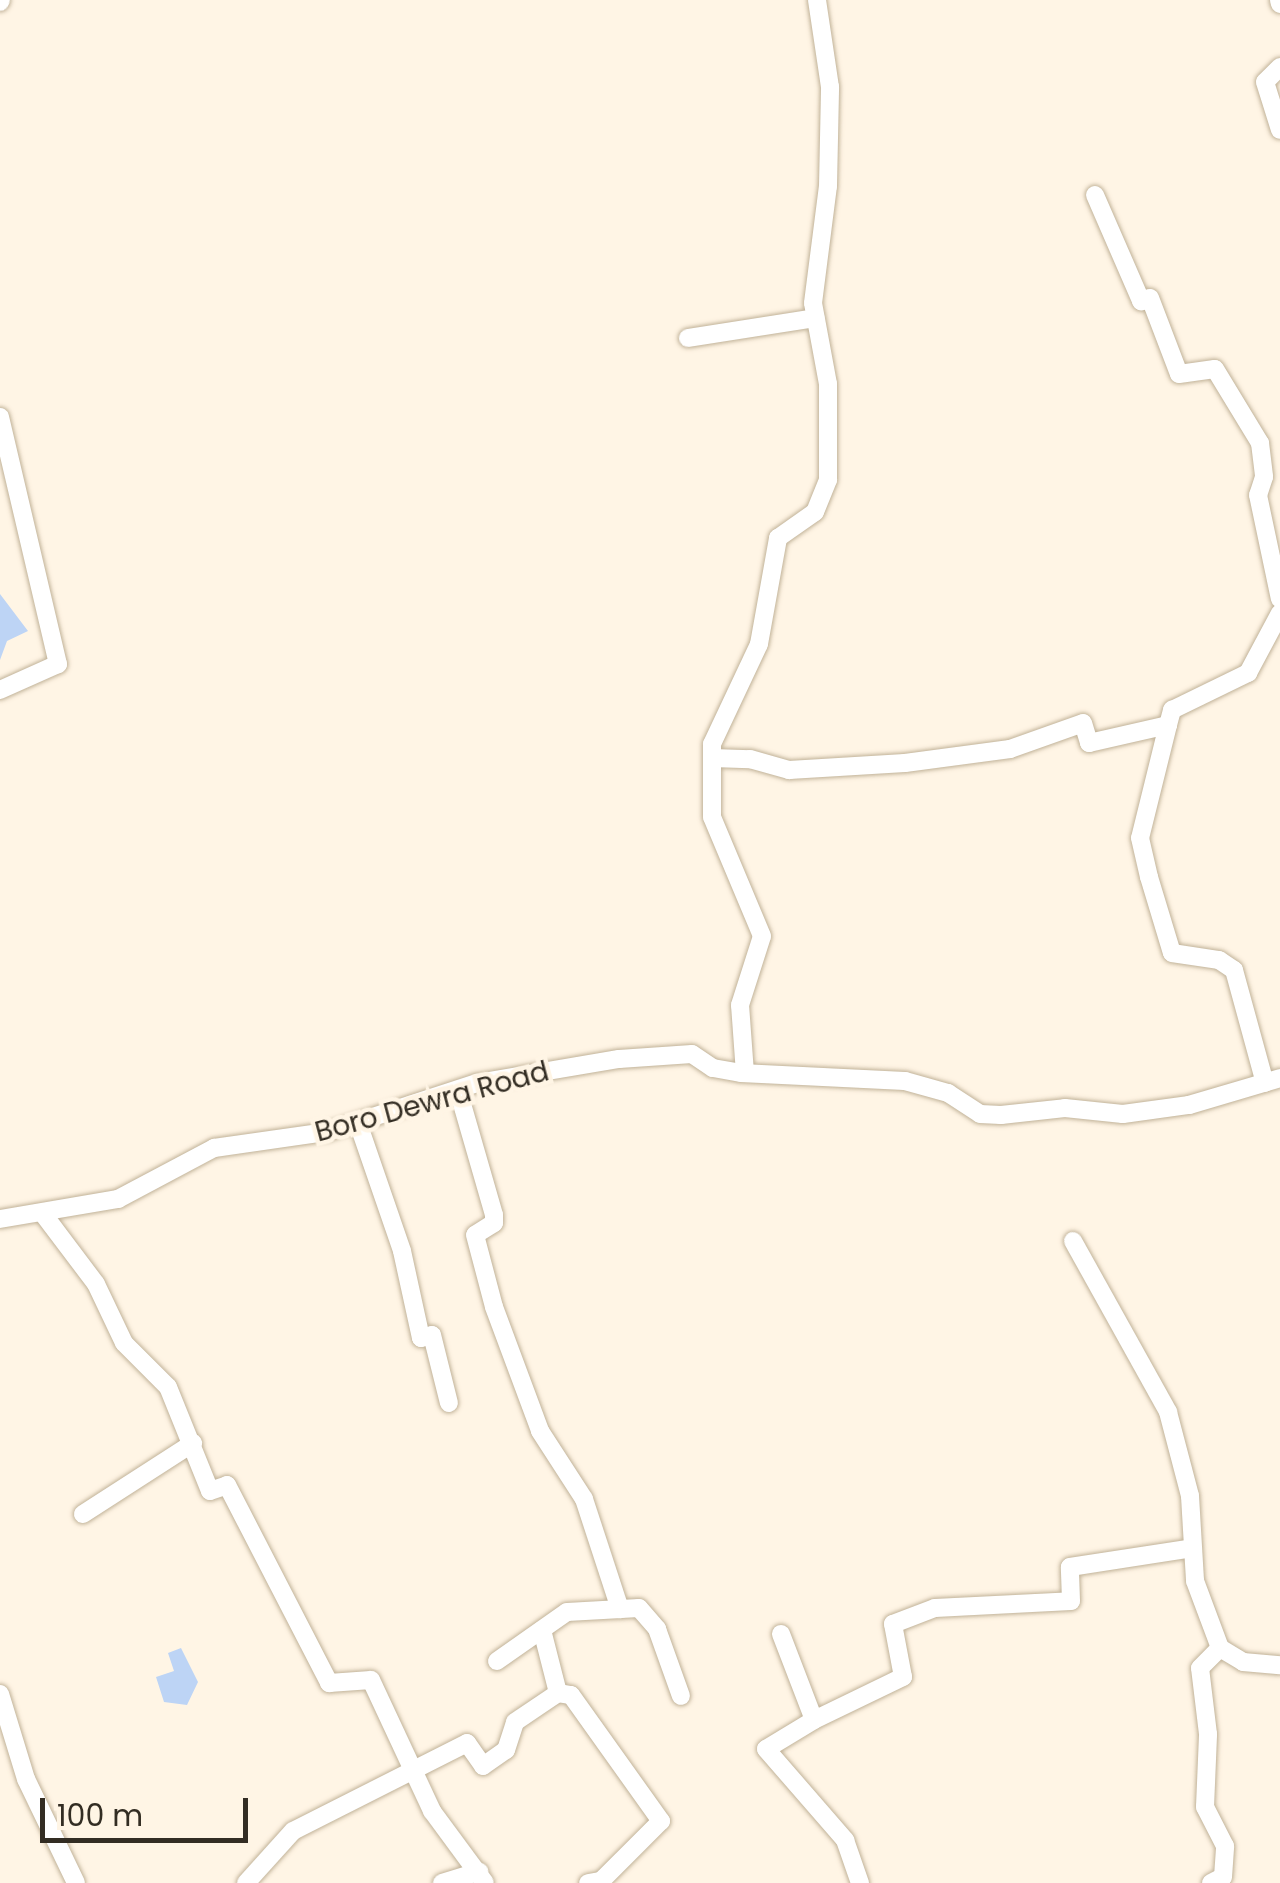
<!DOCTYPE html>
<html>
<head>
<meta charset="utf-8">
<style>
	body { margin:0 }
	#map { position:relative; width:1280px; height:1883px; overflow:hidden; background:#fff5e5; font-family:Poppins,sans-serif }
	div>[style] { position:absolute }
	.water>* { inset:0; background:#bdd4f5 }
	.roads { filter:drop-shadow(0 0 2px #c1b298) drop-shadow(0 0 2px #c1b298) }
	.minor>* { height:18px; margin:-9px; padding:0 9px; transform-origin:9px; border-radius:9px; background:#fff }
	span { translate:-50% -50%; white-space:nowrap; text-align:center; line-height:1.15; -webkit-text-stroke:9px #fff5e5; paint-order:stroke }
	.street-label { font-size:28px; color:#332d23 }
	.scale { position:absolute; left:40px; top:1798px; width:208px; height:45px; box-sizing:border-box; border:5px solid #332d23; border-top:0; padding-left:12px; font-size:30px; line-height:35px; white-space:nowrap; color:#332d23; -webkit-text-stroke:8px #fff5e5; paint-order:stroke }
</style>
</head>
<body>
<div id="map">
	<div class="water">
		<i style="clip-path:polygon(0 594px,28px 631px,7px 641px,0 660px)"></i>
		<i style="clip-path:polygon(181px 1648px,198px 1682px,187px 1705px,164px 1702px,156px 1677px,174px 1671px,168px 1653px)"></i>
	</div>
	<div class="roads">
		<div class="minor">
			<i style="left:1279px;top:0;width:4px;rotate:76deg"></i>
			<i style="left:0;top:2px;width:2px;rotate:-63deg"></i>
			<i style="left:1280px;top:67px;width:21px;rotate:135deg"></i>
			<i style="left:1265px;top:82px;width:50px;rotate:72.6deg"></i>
			<i style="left:1095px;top:195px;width:116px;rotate:66.5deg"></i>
			<i style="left:1141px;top:301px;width:9px;rotate:-18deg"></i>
			<i style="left:1150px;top:298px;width:81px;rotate:69.1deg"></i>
			<i style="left:1179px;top:374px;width:36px;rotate:-8deg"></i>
			<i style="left:1215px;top:369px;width:87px;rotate:58.7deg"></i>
			<i style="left:1260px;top:443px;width:34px;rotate:83deg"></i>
			<i style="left:1264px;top:477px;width:19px;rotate:108deg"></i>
			<i style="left:1258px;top:495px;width:106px;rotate:78.1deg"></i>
			<i style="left:688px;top:338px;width:129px;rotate:-8.9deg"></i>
			<i style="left:0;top:417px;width:254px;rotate:76.8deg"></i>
			<i style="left:58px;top:664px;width:64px;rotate:155.9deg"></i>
			<i style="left:1168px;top:725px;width:116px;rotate:103.9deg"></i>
			<i style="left:1140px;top:838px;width:40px;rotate:77deg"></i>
			<i style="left:1149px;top:877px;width:79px;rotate:73.2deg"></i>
			<i style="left:1172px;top:953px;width:48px;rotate:8.5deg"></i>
			<i style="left:1219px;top:960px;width:18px;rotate:34deg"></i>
			<i style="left:1234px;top:970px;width:117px;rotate:74.7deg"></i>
			<i style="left:712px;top:758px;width:38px;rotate:2deg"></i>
			<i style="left:750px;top:759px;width:41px;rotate:15.8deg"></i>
			<i style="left:789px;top:770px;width:116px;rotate:-3.5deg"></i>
			<i style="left:905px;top:763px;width:106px;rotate:-7.6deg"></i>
			<i style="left:1010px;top:749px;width:77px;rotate:-19.6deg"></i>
			<i style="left:1083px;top:723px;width:21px;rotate:73deg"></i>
			<i style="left:1089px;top:743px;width:81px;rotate:-12.8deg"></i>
			<i style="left:1168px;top:725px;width:16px;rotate:-75deg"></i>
			<i style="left:1172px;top:710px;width:85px;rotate:-26deg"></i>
			<i style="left:1248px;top:673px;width:68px;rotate:-61.9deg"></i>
			<i style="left:745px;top:1073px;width:68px;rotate:-94.2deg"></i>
			<i style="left:740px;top:1005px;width:72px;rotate:-72.3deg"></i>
			<i style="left:762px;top:936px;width:129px;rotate:-112.8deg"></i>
			<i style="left:712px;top:817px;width:73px;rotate:-90deg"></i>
			<i style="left:712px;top:744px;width:110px;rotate:-64.8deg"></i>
			<i style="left:759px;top:644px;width:108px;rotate:-79.8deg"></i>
			<i style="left:778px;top:538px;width:45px;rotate:-35.1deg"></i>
			<i style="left:815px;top:512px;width:35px;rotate:-68deg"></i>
			<i style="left:828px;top:480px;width:96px;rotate:-90deg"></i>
			<i style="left:828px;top:384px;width:82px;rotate:-100.5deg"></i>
			<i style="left:813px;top:303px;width:118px;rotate:-82.7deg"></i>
			<i style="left:828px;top:186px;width:99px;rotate:-88.8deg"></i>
			<i style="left:830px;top:87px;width:88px;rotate:-98.5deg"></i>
			<i style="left:458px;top:1090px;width:130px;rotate:73.9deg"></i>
			<i style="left:494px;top:1215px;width:8px;rotate:90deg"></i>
			<i style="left:494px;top:1223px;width:22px;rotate:148deg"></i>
			<i style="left:475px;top:1235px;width:74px;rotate:75.2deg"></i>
			<i style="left:494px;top:1307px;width:132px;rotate:69.6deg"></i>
			<i style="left:540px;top:1431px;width:81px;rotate:57.1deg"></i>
			<i style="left:584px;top:1499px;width:116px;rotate:71.9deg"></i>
			<i style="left:358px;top:1123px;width:135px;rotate:71deg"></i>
			<i style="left:402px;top:1251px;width:89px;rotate:77.7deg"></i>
			<i style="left:421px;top:1338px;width:11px;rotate:-15deg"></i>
			<i style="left:432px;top:1335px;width:70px;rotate:76deg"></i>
			<i style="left:44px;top:1215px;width:86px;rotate:53deg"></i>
			<i style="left:96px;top:1284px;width:65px;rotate:64.6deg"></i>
			<i style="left:124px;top:1343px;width:62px;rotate:45deg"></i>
			<i style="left:168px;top:1387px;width:112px;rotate:68deg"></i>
			<i style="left:210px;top:1491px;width:18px;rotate:-19deg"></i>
			<i style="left:227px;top:1485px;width:223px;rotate:62.7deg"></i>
			<i style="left:329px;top:1683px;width:42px;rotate:-4.1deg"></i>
			<i style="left:371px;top:1680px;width:145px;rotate:65deg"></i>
			<i style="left:432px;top:1811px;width:89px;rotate:53.6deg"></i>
			<i style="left:0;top:1219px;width:120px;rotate:-9.6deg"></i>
			<i style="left:118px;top:1199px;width:109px;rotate:-28deg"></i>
			<i style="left:214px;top:1148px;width:114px;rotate:-8.1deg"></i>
			<i style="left:327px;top:1132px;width:158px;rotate:-18.1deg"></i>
			<i style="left:477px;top:1083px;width:144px;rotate:-9.6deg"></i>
			<i style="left:619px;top:1059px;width:73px;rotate:-3.9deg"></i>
			<i style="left:692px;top:1054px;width:25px;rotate:34deg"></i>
			<i style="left:713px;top:1068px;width:28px;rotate:10deg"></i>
			<i style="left:741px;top:1073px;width:164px;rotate:2.8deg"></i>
			<i style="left:905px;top:1081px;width:45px;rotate:15.6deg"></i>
			<i style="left:948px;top:1093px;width:38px;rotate:33deg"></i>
			<i style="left:980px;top:1114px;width:21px;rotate:3deg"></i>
			<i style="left:1001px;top:1115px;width:64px;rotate:-6.2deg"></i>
			<i style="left:1065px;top:1108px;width:58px;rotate:5.9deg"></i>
			<i style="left:1123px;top:1114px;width:67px;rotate:-7.8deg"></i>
			<i style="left:1189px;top:1105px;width:95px;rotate:-16.5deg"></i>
			<i style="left:1073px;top:1241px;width:196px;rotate:60.9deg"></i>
			<i style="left:1168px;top:1412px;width:87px;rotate:75.3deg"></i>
			<i style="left:1190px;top:1496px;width:85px;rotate:86.6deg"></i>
			<i style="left:1195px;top:1581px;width:72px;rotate:69.5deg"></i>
			<i style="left:1220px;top:1648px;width:27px;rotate:31deg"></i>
			<i style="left:1243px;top:1662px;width:37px;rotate:5deg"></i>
			<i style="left:83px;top:1514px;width:131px;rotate:-32.8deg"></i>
			<i style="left:542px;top:1630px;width:65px;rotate:75.7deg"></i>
			<i style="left:558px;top:1693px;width:13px;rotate:9deg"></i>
			<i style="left:571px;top:1695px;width:155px;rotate:54.5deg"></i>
			<i style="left:661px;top:1821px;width:85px;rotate:135deg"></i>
			<i style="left:601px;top:1881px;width:13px;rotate:171deg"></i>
			<i style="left:781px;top:1634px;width:92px;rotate:69deg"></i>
			<i style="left:814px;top:1720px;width:56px;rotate:148.9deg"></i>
			<i style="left:766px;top:1749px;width:121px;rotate:49deg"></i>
			<i style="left:845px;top:1840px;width:46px;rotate:70.8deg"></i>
			<i style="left:497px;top:1661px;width:85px;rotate:-35deg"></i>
			<i style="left:567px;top:1612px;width:72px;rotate:-3.2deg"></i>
			<i style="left:639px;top:1608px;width:28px;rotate:49deg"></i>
			<i style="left:657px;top:1629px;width:71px;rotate:70.3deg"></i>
			<i style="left:0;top:1694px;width:89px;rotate:73deg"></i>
			<i style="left:26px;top:1779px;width:115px;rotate:64.3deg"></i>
			<i style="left:814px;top:1720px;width:99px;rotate:-25.8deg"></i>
			<i style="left:903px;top:1677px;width:54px;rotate:-100.7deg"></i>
			<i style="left:893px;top:1624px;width:45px;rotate:-20.9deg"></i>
			<i style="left:935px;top:1608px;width:136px;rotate:-2.9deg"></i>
			<i style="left:1071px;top:1601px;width:34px;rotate:-92deg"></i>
			<i style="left:1070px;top:1567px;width:124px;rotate:-8.8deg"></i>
			<i style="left:246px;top:1883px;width:70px;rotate:-47.9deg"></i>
			<i style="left:293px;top:1831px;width:195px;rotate:-26.8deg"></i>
			<i style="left:467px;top:1743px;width:28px;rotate:55deg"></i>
			<i style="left:483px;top:1766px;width:28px;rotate:-35deg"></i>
			<i style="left:506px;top:1750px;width:29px;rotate:-72deg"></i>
			<i style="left:515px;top:1722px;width:52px;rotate:-34deg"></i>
			<i style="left:442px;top:1883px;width:39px;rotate:-17deg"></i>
			<i style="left:1211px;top:1883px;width:13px;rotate:-27deg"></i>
			<i style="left:1223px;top:1877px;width:31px;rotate:-86deg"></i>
			<i style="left:1225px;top:1846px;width:44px;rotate:-117.1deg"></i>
			<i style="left:1205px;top:1807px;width:73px;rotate:-87.6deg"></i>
			<i style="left:1208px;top:1734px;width:66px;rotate:-96.9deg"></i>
			<i style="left:1200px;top:1668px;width:28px;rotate:-45deg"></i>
		</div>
	</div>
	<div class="street-label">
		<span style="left:432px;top:1102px;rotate:-15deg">Boro Dewra Road</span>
	</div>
	<div class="scale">100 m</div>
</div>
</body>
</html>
